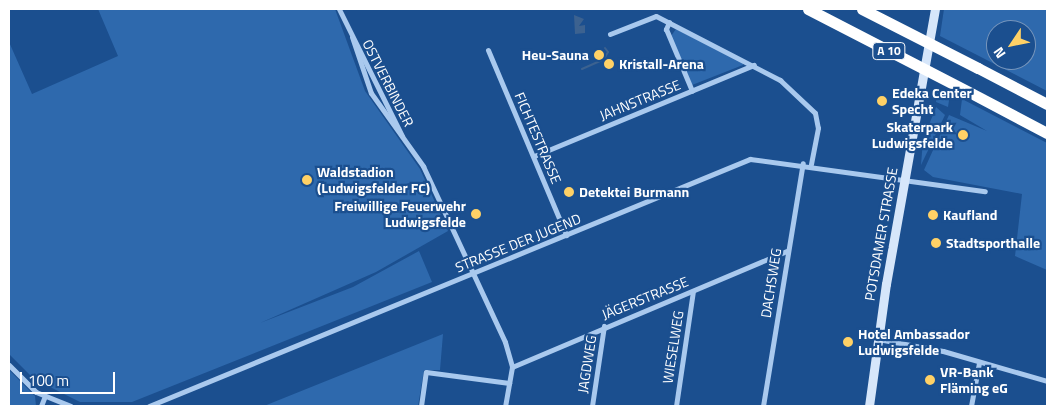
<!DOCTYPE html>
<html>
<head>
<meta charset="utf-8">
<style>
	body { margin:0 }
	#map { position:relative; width:1056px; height:415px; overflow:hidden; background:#1b4f8f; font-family:"Titillium Web",sans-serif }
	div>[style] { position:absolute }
	.green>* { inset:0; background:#2e69ad }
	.water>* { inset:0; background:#3c6290 }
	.stream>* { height:2px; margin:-1px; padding:0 1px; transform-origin:1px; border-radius:1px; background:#3c6290 }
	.minor>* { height:5px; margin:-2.5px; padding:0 2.5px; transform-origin:2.5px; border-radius:2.5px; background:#a9c9ee }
	.secondary>* { height:9px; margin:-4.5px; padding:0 4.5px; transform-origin:4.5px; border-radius:4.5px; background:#d6e6fa }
	.motorway>* { height:11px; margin:-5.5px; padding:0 5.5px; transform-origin:5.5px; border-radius:5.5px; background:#fff }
	.motorway-bridge>* { height:11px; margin:-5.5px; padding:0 5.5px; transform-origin:5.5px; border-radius:5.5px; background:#fff }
	.dots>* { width:14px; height:14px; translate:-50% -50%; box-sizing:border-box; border:2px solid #1b4f8f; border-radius:50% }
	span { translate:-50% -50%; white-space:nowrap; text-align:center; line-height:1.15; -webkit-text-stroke:4.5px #1b4f8f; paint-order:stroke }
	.shield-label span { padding:1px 4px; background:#1b4f8f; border:1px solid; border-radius:4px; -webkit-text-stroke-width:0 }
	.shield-label { font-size:12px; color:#fff; font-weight:700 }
	.poi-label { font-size:14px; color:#fff; font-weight:700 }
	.right { translate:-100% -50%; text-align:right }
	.left { translate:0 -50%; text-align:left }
	.street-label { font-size:14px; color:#fff }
	.frame { position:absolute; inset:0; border:10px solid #fff; pointer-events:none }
	.north { position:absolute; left:986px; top:20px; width:50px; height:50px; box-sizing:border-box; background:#1b4f8f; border:1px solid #7695bc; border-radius:50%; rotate:236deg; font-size:14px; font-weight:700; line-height:20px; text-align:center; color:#fff }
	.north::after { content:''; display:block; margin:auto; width:18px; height:22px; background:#ffd166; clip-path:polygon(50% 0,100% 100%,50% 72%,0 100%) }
	.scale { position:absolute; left:20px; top:372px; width:95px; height:22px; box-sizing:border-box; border:2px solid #fff; border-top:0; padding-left:6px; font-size:15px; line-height:18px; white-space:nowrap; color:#fff; -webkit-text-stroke:4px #1b4f8f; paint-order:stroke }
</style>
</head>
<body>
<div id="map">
	<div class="green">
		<i style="clip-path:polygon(98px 9px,335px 9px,365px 91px,420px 169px,448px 231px,376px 272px,260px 323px,353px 287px,419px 251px,432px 282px,132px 402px,80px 402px,34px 379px,9px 354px,9px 42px,32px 94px,118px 56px)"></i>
		<i style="clip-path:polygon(evenodd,944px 9px,1047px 9px,1047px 91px,940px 36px,944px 9px,996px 30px,1026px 30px,1026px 60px,996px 60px,996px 30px)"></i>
		<i style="clip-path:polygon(676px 29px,743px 63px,743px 65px,692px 85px,671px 36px)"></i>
		<i style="clip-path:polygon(937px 87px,950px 94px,948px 107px,936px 102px)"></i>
		<i style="clip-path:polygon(962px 99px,1047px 143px,1047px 270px,1015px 256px,1022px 194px,933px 177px,924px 170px,949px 115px,987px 131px,960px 115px)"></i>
		<i style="clip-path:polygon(936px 107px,945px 115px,921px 165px,923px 140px)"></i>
		<i style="clip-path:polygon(443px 334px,440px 370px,424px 370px,418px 406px,264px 406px)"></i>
		<i style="clip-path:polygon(9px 370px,35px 396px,36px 406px,9px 406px)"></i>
	</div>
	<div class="water">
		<i style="clip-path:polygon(574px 15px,584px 19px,579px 26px,585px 25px,585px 33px,575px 34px)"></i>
	</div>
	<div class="stream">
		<i style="left:582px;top:69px;width:24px;rotate:-24deg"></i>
		<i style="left:604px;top:59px;width:8px;rotate:-60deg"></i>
		<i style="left:608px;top:52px;width:5px;rotate:-127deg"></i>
	</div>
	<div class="minor">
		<i style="left:339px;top:9px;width:142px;rotate:63.6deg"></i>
		<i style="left:669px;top:22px;width:8px;rotate:113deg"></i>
		<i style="left:666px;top:29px;width:67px;rotate:67.2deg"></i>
		<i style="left:610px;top:34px;width:49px;rotate:-21.4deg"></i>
		<i style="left:656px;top:16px;width:140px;rotate:27.3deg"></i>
		<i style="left:780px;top:80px;width:48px;rotate:43.3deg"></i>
		<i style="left:815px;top:113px;width:15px;rotate:79deg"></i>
		<i style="left:818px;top:128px;width:37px;rotate:101deg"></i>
		<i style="left:352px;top:37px;width:59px;rotate:71.3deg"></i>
		<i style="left:371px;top:93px;width:90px;rotate:54.5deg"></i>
		<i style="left:423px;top:166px;width:194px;rotate:65deg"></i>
		<i style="left:505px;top:342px;width:26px;rotate:74deg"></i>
		<i style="left:512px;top:367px;width:40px;rotate:100deg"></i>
		<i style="left:488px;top:50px;width:201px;rotate:67.1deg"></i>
		<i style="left:534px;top:156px;width:238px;rotate:-22.5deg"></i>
		<i style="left:878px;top:339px;width:66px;rotate:10.5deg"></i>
		<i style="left:943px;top:351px;width:108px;rotate:16.1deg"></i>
		<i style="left:9px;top:365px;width:38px;rotate:45deg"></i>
		<i style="left:36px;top:392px;width:37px;rotate:22deg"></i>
		<i style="left:512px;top:367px;width:298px;rotate:-22.9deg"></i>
		<i style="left:41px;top:406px;width:9px;rotate:-69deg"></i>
		<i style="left:149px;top:406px;width:650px;rotate:-22.34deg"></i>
		<i style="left:750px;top:159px;width:237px;rotate:7.8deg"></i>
		<i style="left:421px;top:406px;width:34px;rotate:-82deg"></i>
		<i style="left:426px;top:372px;width:84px;rotate:7.5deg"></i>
		<i style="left:592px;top:406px;width:81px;rotate:-81.5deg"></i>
		<i style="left:676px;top:406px;width:116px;rotate:-81.6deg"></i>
		<i style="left:763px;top:406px;width:246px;rotate:-80.7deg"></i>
		<i style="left:971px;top:406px;width:44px;rotate:-79.5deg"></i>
	</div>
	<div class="secondary">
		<i style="left:869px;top:406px;width:123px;rotate:-82.1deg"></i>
		<i style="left:886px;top:284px;width:279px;rotate:-79.9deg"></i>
	</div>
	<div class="motorway">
		<i style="left:978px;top:68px;width:78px;rotate:27.6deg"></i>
		<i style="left:971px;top:93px;width:86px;rotate:27.8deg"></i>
	</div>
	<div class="motorway-bridge">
		<i style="left:808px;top:9px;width:183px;rotate:27.3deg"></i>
		<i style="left:862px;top:9px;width:130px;rotate:27deg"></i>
	</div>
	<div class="dots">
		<i style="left:599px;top:55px;background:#ffd166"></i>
		<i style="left:609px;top:64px;background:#ffd166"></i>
		<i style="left:882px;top:101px;background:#ffd166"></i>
		<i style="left:963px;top:135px;background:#ffd166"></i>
		<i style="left:307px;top:180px;background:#ffd166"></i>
		<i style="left:569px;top:192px;background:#ffd166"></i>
		<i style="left:476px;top:214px;background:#ffd166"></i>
		<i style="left:933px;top:215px;background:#ffd166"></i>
		<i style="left:936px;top:243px;background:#ffd166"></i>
		<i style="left:848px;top:342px;background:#ffd166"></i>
		<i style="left:930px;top:380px;background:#ffd166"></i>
	</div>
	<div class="shield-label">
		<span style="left:889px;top:51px">A 10</span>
	</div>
	<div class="poi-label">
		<span class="right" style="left:589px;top:55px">Heu-Sauna</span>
		<span class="left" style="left:619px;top:64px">Kristall-Arena</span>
		<span class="left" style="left:892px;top:101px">Edeka Center<br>Specht</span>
		<span class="right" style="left:953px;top:135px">Skaterpark<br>Ludwigsfelde</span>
		<span class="left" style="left:317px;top:180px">Waldstadion<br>(Ludwigsfelder FC)</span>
		<span class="left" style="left:579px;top:192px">Detektei Burmann</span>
		<span class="right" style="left:466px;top:214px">Freiwillige Feuerwehr<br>Ludwigsfelde</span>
		<span class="left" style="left:943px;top:215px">Kaufland</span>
		<span class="left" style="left:946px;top:243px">Stadtsporthalle</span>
		<span class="left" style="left:858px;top:342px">Hotel Ambassador<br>Ludwigsfelde</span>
		<span class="left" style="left:940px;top:380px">VR-Bank<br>Fläming eG</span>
	</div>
	<div class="street-label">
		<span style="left:388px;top:83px;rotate:63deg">OSTVERBINDER</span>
		<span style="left:640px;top:100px;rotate:-22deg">JAHNSTRASSE</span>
		<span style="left:538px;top:138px;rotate:67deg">FICHTESTRASSE</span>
		<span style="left:881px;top:234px;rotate:-80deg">POTSDAMER STRASSE</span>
		<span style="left:518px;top:243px;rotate:-22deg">STRASSE DER JUGEND</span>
		<span style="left:771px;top:283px;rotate:-81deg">DACHSWEG</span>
		<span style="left:645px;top:298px;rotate:-22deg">JÄGERSTRASSE</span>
		<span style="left:673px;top:347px;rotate:-81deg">WIESELWEG</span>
		<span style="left:587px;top:364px;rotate:-81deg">JAGDWEG</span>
	</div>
	<div class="frame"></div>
	<div class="north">N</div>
	<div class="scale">100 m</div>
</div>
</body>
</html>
